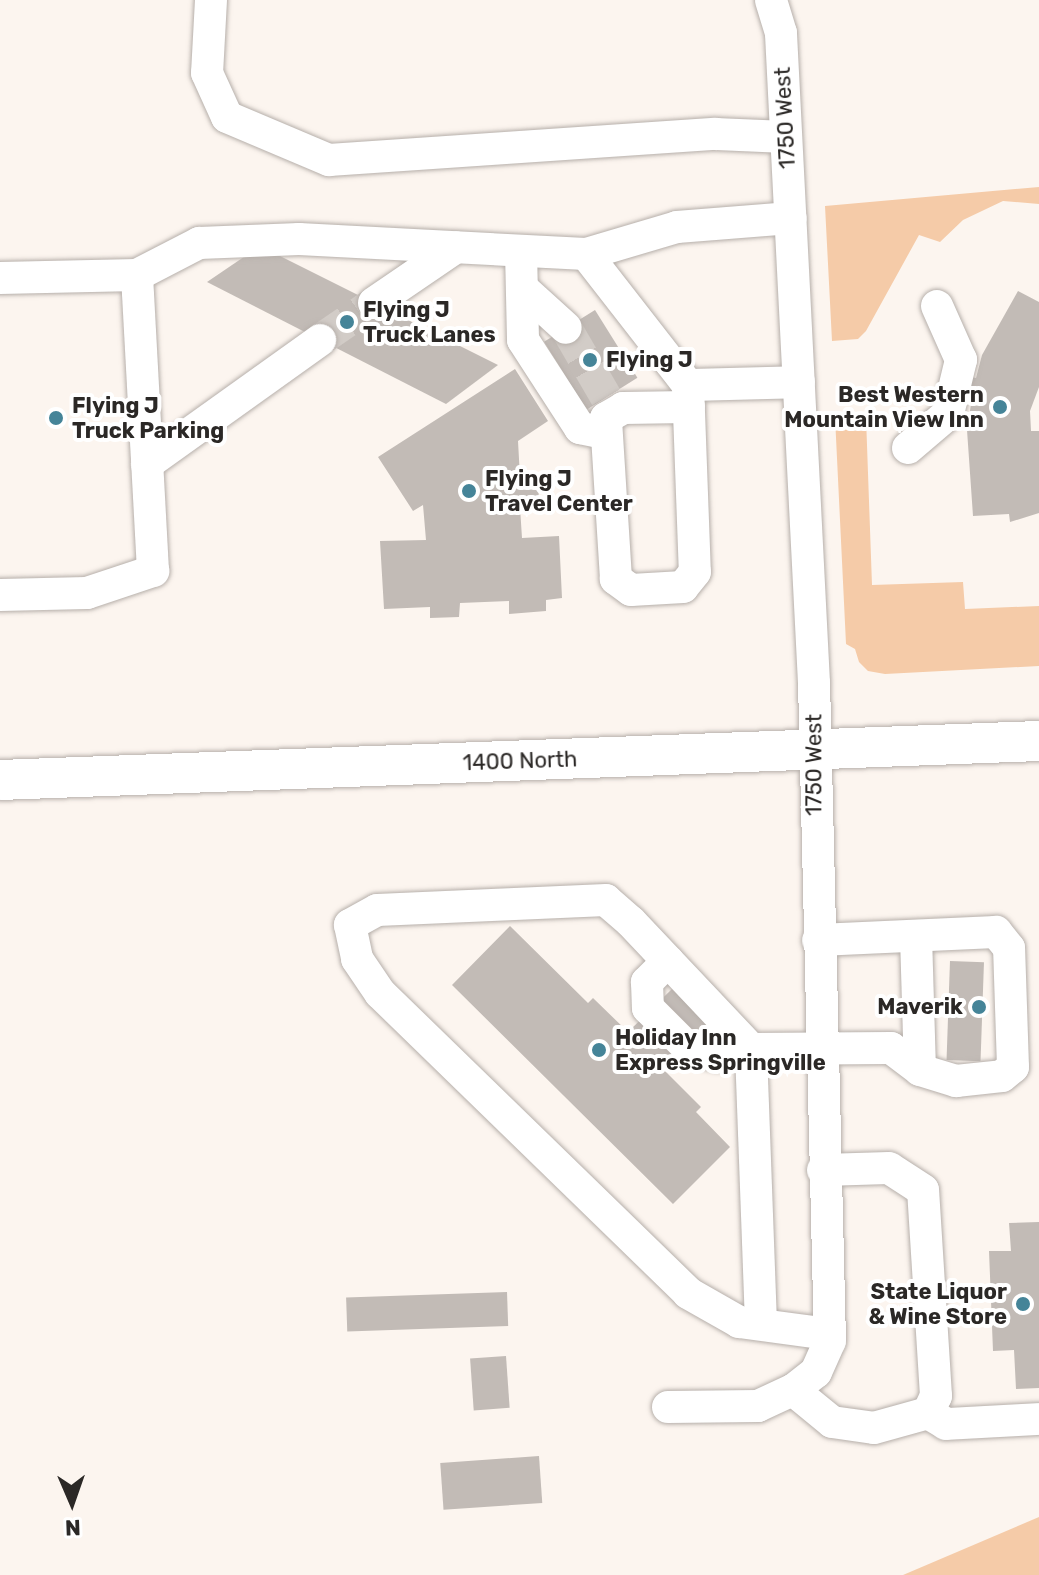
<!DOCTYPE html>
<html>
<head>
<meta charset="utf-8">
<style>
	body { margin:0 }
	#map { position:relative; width:1039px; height:1575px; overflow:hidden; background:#fcf5ef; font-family:Rubik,sans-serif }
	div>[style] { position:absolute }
	.green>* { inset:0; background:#f5cba8 }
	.building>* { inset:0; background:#c2bbb6; transform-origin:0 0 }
	.minor-tunnel>* { height:32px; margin-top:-16px; transform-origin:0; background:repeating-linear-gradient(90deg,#d2ccc7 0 32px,transparent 0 48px) }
	.roads { filter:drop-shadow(0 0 2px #b6afaa) drop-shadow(0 0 2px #b6afaa) }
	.minor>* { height:32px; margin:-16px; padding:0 16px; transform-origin:16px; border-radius:16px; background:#fff }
	.major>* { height:40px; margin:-20px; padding:0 20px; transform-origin:20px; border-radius:20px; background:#fff }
	.dots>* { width:22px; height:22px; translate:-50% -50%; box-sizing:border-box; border:4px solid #fff; border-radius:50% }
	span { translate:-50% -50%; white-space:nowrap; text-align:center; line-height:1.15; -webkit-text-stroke:8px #fff; paint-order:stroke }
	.street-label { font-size:22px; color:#2b2826 }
	.poi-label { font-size:22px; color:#2b2826; font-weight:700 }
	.left { translate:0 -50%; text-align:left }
	.right { translate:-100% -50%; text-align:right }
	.north { position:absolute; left:32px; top:1463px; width:80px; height:80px; -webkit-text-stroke:6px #fff; paint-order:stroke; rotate:178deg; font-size:22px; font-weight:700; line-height:32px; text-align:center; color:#2b2826 }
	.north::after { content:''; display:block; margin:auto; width:28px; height:36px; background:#2b2826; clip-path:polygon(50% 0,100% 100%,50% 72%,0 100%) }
</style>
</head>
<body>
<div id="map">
	<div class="green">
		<i style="clip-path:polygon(1039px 187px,1039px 204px,1003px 201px,963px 220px,940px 242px,919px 235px,866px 331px,858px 339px,832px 341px,825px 206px)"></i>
		<i style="clip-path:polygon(835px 417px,866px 417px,872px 585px,963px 582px,965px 609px,1039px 606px,1039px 666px,885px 674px,868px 671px,859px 662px,855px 649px,846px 644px)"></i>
		<i style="clip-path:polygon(1039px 1517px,1039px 1575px,903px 1575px)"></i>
	</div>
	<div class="building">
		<i style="clip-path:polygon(260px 246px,498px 365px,446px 404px,207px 282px)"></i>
		<i style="clip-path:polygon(1018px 291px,1039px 302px,1039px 387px,1030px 411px,1031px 431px,1039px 431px,1039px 513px,1010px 522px,1009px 514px,973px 516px,967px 430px,971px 404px,941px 398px,947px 372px,976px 378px,982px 355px)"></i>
		<i style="left:595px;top:310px;width:80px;height:60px;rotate:58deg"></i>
		<i style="clip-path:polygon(515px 369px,548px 421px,518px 441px,520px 477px,538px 477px,539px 505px,520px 507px,522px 538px,559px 536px,562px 598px,546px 600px,546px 611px,509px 614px,509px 601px,460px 603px,459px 617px,430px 618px,430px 607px,384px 609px,380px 541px,426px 540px,423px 505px,413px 511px,378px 457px)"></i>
		<i style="clip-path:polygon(510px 926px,588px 1003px,593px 998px,628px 1032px,672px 989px,707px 1024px,663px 1069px,701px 1107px,696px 1112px,730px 1147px,673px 1204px,452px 985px)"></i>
		<i style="left:950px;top:961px;width:34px;height:99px;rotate:2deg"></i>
		<i style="clip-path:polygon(1039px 1222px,1039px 1388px,1016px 1389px,1014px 1350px,993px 1351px,989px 1251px,1011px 1251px,1009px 1223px)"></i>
		<i style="left:507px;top:1292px;width:34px;height:161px;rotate:88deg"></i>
		<i style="left:506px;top:1356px;width:52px;height:36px;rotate:86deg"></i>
		<i style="left:539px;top:1456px;width:47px;height:99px;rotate:86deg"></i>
	</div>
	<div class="minor-tunnel">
		<i style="left:566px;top:328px;width:80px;rotate:59.9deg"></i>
		<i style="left:320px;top:340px;width:65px;rotate:-34.4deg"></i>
	</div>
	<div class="roads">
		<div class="minor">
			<i style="left:211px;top:0;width:73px;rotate:93.1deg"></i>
			<i style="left:207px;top:73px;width:48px;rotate:65.6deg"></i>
			<i style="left:227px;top:117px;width:111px;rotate:22.9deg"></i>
			<i style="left:329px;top:160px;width:387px;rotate:-3.9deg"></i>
			<i style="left:715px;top:134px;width:71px;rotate:2.4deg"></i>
			<i style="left:521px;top:251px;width:89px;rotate:88.7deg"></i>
			<i style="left:523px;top:340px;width:105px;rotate:57.1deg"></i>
			<i style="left:580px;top:428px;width:25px;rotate:12deg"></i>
			<i style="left:586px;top:254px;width:95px;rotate:-16.5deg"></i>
			<i style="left:677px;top:227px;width:114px;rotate:-4.5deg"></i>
			<i style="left:0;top:278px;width:137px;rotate:-1.3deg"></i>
			<i style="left:137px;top:275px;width:70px;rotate:-27.3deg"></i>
			<i style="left:199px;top:243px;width:100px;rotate:-2.3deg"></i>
			<i style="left:299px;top:239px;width:287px;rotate:3deg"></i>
			<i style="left:586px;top:254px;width:166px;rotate:52.1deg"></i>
			<i style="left:688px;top:385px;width:111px;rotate:-1.5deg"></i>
			<i style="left:522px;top:288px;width:59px;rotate:42.3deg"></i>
			<i style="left:374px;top:303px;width:99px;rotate:-34.3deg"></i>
			<i style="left:688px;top:385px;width:187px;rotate:87.9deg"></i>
			<i style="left:695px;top:572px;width:19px;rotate:129deg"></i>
			<i style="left:683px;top:587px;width:52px;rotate:176.7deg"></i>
			<i style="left:631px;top:590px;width:19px;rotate:-144deg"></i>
			<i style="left:616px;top:579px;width:161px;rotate:-93.6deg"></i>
			<i style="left:606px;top:418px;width:20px;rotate:-30deg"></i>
			<i style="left:623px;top:408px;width:66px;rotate:-0.9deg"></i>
			<i style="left:908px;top:448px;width:52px;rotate:-40.4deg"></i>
			<i style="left:948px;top:414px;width:56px;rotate:-76.5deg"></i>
			<i style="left:961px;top:360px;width:59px;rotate:-114deg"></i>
			<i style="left:147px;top:464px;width:213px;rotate:-35.6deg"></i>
			<i style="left:0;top:595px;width:87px;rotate:-1.3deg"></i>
			<i style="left:87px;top:593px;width:70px;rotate:-18.4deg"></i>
			<i style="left:153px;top:571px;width:296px;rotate:-93.1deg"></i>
			<i style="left:916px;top:936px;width:134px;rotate:88.3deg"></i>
			<i style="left:668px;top:961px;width:30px;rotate:135deg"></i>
			<i style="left:647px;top:982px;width:26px;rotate:88deg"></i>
			<i style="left:648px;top:1008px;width:58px;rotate:45deg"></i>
			<i style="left:689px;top:1049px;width:30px;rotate:12deg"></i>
			<i style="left:718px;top:1055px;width:28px;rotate:-35deg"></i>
			<i style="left:751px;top:1049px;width:140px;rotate:-0.4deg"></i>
			<i style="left:891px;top:1048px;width:36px;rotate:37deg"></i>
			<i style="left:920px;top:1070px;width:38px;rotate:17deg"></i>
			<i style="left:956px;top:1081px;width:46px;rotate:-6.2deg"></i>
			<i style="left:1002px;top:1076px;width:14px;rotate:-39deg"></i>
			<i style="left:1013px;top:1067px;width:119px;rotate:-91.9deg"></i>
			<i style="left:1009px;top:948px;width:21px;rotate:-129deg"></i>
			<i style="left:996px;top:932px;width:178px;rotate:177.4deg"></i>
			<i style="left:761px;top:1324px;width:275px;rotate:-92.1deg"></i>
			<i style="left:751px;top:1049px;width:175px;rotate:-133.4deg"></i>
			<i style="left:631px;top:922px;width:33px;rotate:-139deg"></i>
			<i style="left:606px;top:900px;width:229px;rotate:177.5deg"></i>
			<i style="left:377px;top:910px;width:31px;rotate:151deg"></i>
			<i style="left:350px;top:925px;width:35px;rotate:78deg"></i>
			<i style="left:357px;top:959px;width:41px;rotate:55.9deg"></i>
			<i style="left:380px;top:993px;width:430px;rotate:44.2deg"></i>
			<i style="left:688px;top:1293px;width:59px;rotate:29.6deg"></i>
			<i style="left:739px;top:1322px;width:91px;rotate:7.6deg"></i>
			<i style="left:793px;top:1390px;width:50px;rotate:39.4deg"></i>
			<i style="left:832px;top:1422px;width:42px;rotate:8.1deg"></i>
			<i style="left:874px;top:1428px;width:56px;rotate:-15.5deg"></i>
			<i style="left:928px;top:1413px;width:19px;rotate:-65deg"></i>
			<i style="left:936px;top:1396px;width:206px;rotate:-93.6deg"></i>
			<i style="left:923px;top:1190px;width:40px;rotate:-147.1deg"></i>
			<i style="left:889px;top:1168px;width:66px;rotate:178.3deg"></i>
			<i style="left:668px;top:1407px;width:90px;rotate:-0.6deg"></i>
			<i style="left:758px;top:1406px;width:38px;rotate:-25deg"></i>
			<i style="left:793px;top:1390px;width:29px;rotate:-38deg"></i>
			<i style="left:816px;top:1372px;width:34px;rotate:-66deg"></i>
			<i style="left:830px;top:1341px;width:658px;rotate:-91.39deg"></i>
			<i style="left:814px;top:683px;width:651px;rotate:-92.91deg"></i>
			<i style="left:781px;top:33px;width:34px;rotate:-107deg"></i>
			<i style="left:928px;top:1413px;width:21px;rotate:31deg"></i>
			<i style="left:946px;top:1424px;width:93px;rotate:-3.1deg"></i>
		</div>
		<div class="major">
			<i style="left:0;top:780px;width:1040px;rotate:-2.15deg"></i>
		</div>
	</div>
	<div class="dots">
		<i style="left:347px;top:322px;background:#458498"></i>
		<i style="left:590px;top:360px;background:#458498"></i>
		<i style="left:1000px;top:407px;background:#458498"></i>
		<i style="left:56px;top:418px;background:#458498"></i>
		<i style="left:469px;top:491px;background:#458498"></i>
		<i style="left:979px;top:1007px;background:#458498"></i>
		<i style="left:599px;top:1050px;background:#458498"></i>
		<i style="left:1023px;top:1304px;background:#458498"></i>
	</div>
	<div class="street-label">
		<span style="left:785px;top:118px;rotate:-93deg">1750 West</span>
		<span style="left:520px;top:761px;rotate:-2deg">1400 North</span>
		<span style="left:814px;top:765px;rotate:-90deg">1750 West</span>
	</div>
	<div class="poi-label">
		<span class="left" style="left:363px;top:322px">Flying J<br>Truck Lanes</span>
		<span class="left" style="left:606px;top:360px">Flying J</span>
		<span class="right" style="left:984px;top:407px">Best Western<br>Mountain View Inn</span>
		<span class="left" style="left:72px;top:418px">Flying J<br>Truck Parking</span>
		<span class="left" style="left:485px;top:491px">Flying J<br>Travel Center</span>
		<span class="right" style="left:963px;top:1007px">Maverik</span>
		<span class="left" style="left:615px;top:1050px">Holiday Inn<br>Express Springville</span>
		<span class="right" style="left:1007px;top:1304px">State Liquor<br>&amp; Wine Store</span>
	</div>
	<div class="north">N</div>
</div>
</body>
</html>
